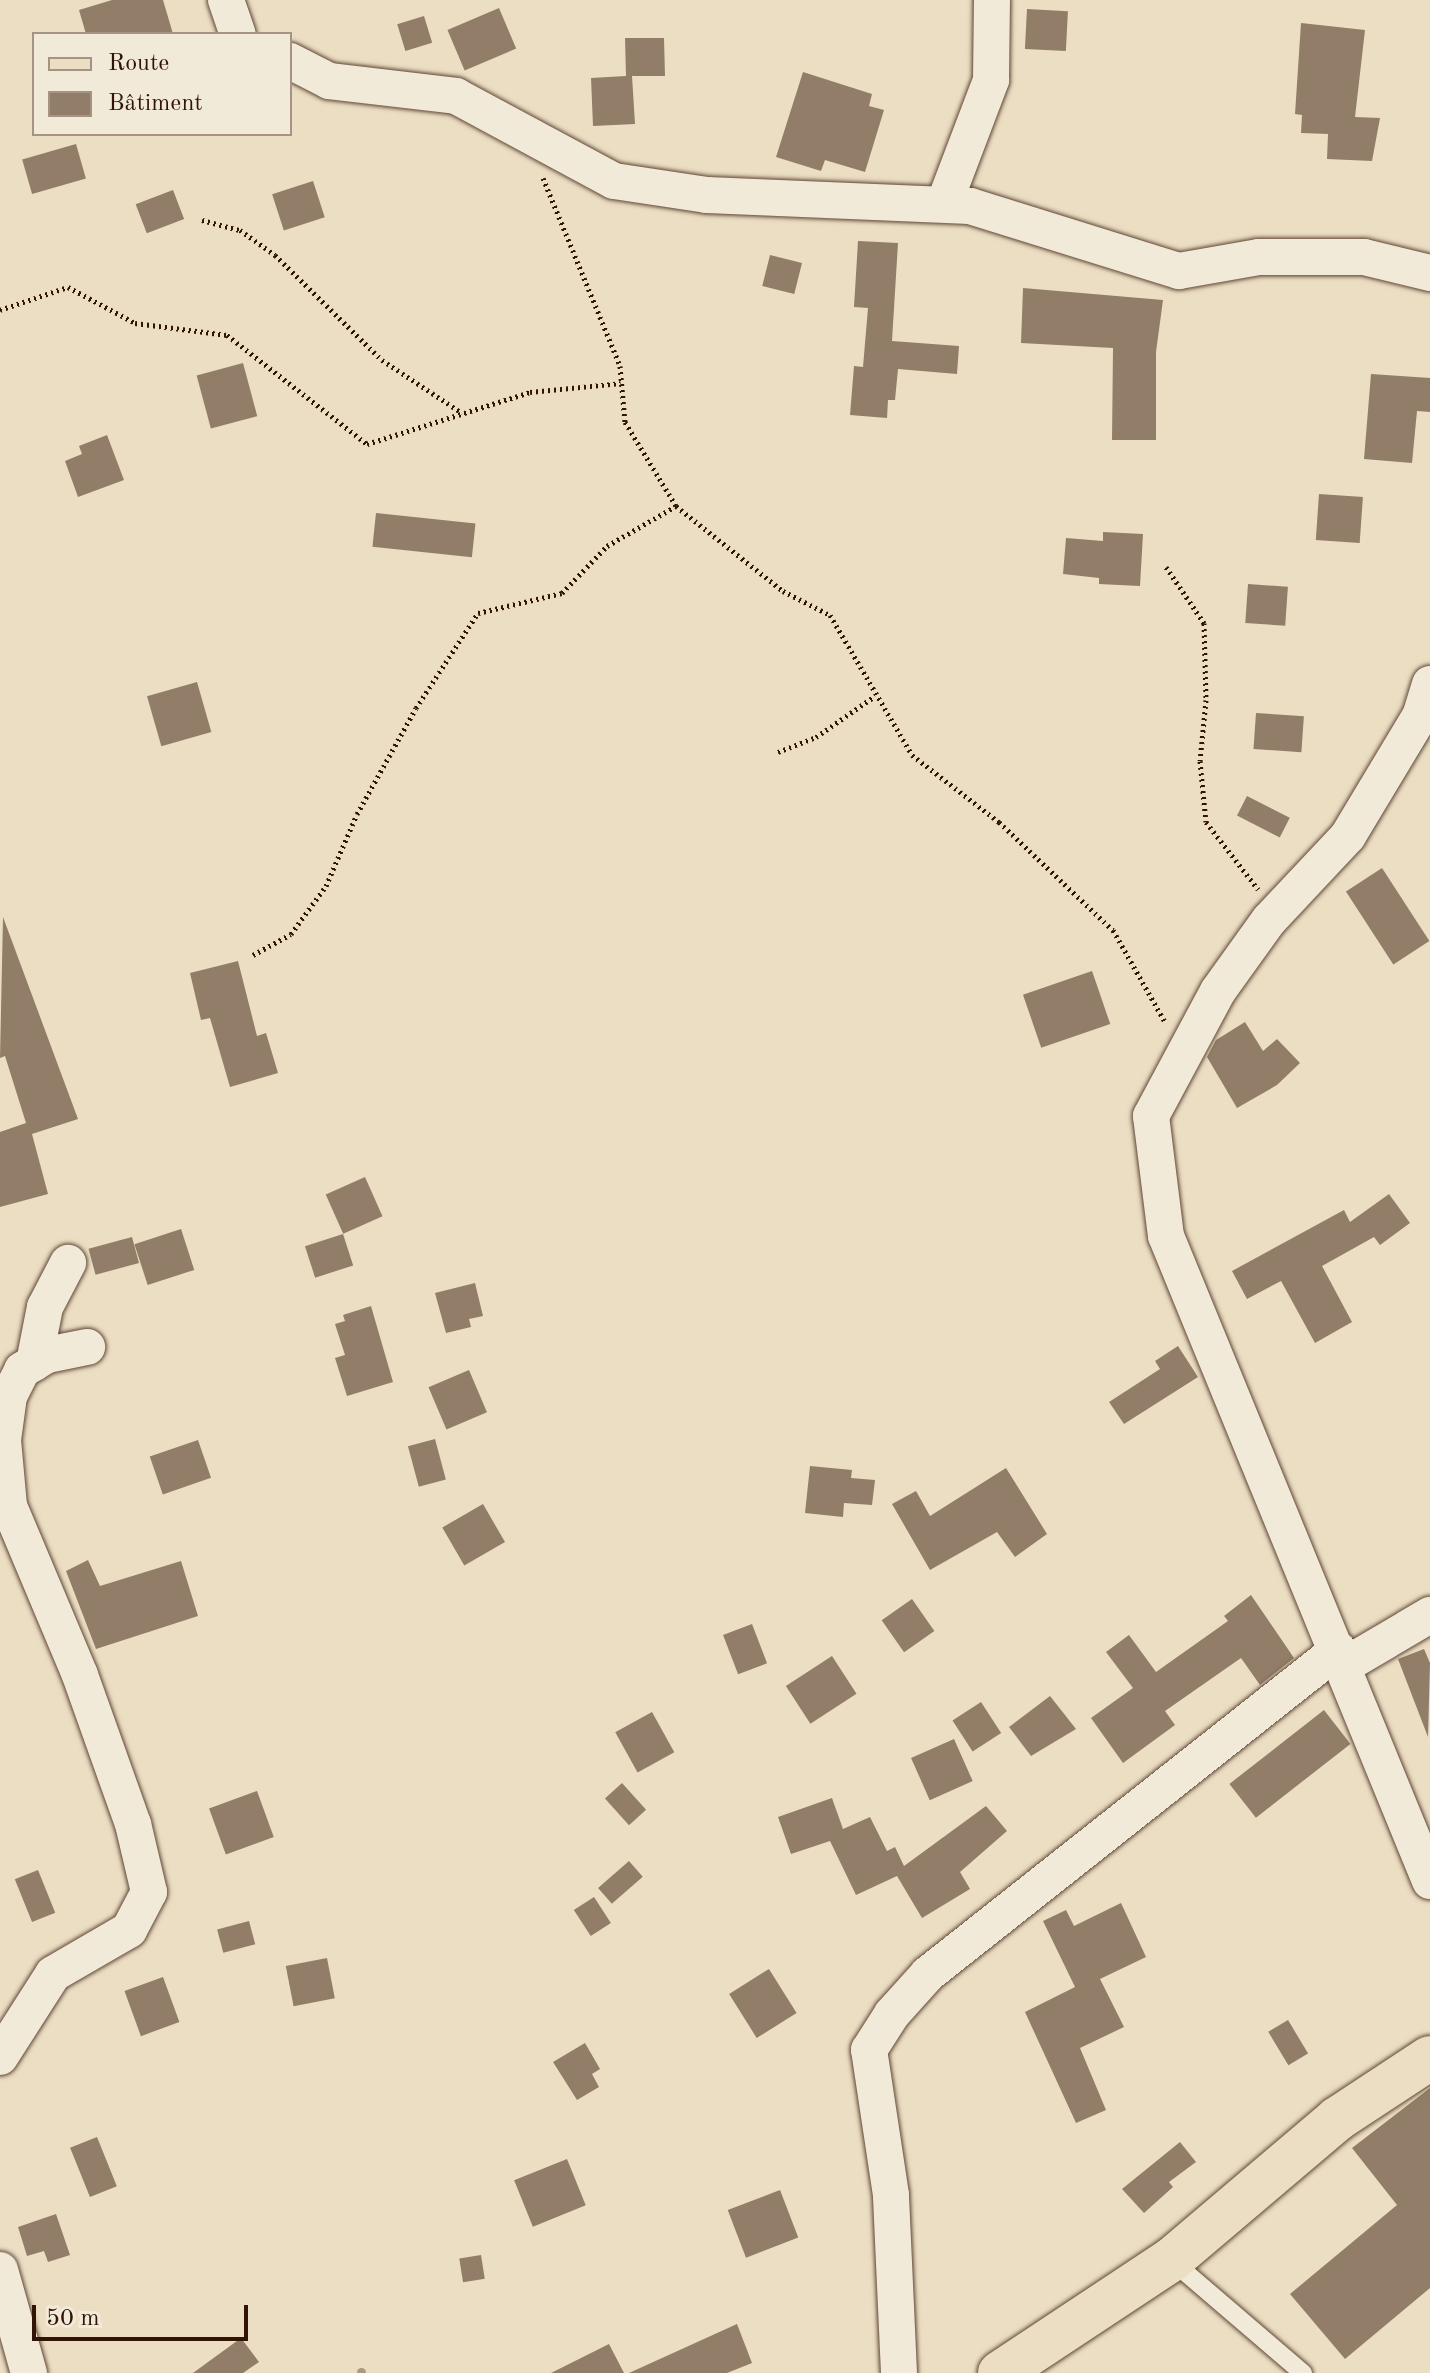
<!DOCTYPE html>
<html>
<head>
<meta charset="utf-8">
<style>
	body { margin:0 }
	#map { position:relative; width:1430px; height:2373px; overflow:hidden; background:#ebdec3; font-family:"Old Standard TT",serif }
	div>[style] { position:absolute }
	.stream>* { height:9px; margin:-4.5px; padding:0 4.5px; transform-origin:4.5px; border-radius:4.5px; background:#ac9983 }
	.building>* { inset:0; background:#927d68; transform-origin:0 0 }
	.path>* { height:5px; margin-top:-2.5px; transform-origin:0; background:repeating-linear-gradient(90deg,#311406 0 2px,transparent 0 6px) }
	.roads { filter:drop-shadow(0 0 2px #604635) drop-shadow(0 0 2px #604635) }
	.lane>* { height:18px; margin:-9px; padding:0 9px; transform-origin:9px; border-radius:9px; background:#f2ead8 }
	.street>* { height:36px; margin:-18px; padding:0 18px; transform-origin:18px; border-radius:18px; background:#f2ead8 }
	.primary>* { height:44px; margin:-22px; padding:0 22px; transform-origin:22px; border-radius:22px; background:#ebdec3 }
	span { translate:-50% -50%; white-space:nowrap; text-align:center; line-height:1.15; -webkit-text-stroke:8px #f2ead8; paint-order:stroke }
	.legend { position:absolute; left:32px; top:32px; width:260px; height:104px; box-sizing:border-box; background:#f2ead8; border:2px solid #a59484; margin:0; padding:10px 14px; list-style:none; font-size:24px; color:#311406 }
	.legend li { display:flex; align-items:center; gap:16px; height:40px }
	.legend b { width:40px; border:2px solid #a59484 }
	.scale { position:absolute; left:32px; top:2305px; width:216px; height:36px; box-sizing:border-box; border:4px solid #311406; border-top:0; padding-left:10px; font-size:24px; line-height:28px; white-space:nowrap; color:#311406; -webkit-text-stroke:6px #f2ead8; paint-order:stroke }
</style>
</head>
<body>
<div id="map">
	<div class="stream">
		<i style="left:361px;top:2373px;width:1px;rotate:-90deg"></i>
	</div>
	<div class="building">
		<i style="clip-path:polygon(112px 0,163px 0,173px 34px,86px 34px,79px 10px)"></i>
		<i style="left:499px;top:8px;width:44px;height:56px;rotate:67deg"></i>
		<i style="left:1027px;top:9px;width:41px;height:40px;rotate:3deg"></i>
		<i style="left:424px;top:16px;width:28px;height:28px;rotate:73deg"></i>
		<i style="clip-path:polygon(1301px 23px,1365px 30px,1355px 117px,1380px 118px,1372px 161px,1327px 159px,1328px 134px,1301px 133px,1302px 115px,1295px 114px)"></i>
		<i style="clip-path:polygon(625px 38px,664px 38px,665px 76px,632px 76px,635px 124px,593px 126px,591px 78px,626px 76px)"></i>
		<i style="clip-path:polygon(803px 72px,872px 94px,869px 106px,884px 110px,865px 172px,825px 160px,821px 171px,776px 157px)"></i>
		<i style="left:76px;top:144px;width:36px;height:56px;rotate:74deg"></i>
		<i style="left:313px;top:181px;width:38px;height:43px;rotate:72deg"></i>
		<i style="left:173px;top:190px;width:31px;height:40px;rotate:69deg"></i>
		<i style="clip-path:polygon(858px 241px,898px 243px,892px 341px,959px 346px,957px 374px,898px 369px,895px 400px,888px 400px,887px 418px,850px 415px,854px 366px,863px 367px,868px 308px,854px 307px)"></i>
		<i style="left:770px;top:255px;width:33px;height:32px;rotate:14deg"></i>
		<i style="clip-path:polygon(1023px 288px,1163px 300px,1156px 352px,1156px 440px,1112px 440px,1113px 348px,1021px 343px)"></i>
		<i style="left:243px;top:363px;width:55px;height:48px;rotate:75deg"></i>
		<i style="clip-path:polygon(1371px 374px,1430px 378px,1430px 412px,1417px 411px,1412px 463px,1364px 459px)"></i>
		<i style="clip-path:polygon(107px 435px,124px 480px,78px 497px,65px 461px,82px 454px,79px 446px)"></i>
		<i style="left:1319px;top:494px;width:44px;height:46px;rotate:4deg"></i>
		<i style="left:376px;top:513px;width:100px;height:34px;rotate:6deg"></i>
		<i style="clip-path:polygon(1103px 532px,1143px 534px,1140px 586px,1099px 584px,1099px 578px,1063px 574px,1066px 538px,1103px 541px)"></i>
		<i style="left:1248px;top:584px;width:40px;height:39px;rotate:4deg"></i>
		<i style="left:197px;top:682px;width:52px;height:52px;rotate:74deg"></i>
		<i style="left:1256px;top:713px;width:48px;height:36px;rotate:4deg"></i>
		<i style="left:1247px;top:796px;width:48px;height:22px;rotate:27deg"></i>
		<i style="left:1382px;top:868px;width:87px;height:43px;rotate:57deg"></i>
		<i style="clip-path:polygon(3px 917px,78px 1119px,32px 1134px,48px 1194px,0 1207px,0 1132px,26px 1123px,5px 1056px,0 1058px)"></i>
		<i style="clip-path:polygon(238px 961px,257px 1036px,266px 1033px,278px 1073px,230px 1087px,210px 1018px,201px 1020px,190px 973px)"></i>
		<i style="left:1092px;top:971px;width:56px;height:73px;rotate:71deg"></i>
		<i style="clip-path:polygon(1245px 1022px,1263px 1051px,1277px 1039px,1300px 1063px,1277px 1085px,1237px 1108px,1207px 1057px,1216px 1040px)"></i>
		<i style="left:365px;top:1177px;width:43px;height:43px;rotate:66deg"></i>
		<i style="clip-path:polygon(1389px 1194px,1410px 1223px,1380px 1245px,1374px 1237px,1322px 1266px,1352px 1322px,1315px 1343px,1281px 1281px,1247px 1299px,1232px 1271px,1344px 1210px,1350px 1222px)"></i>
		<i style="left:181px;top:1229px;width:43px;height:49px;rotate:72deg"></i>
		<i style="left:343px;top:1234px;width:33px;height:40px;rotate:72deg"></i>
		<i style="left:132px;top:1237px;width:27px;height:45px;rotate:75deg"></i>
		<i style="clip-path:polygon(475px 1283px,483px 1316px,469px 1319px,471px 1327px,446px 1333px,435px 1293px)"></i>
		<i style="clip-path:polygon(371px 1306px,393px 1382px,347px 1396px,335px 1358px,345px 1355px,335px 1324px,345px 1321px,343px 1315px)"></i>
		<i style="clip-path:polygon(1178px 1346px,1198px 1377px,1124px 1424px,1109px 1402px,1160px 1369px,1155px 1361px)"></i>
		<i style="left:469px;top:1370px;width:46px;height:44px;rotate:67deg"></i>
		<i style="left:435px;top:1439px;width:42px;height:28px;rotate:75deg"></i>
		<i style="left:198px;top:1440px;width:40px;height:51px;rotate:71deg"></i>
		<i style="clip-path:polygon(810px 1466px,852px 1470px,851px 1478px,875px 1480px,872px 1505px,844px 1503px,843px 1517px,805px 1513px)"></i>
		<i style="clip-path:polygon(1006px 1468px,1047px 1534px,1015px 1557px,997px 1532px,930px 1570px,892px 1504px,916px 1491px,930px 1516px)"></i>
		<i style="left:483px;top:1504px;width:44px;height:47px;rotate:60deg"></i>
		<i style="clip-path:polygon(88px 1560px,100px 1586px,181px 1561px,198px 1616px,96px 1649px,66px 1571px)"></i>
		<i style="clip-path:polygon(1251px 1595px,1294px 1658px,1260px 1685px,1241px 1658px,1165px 1711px,1175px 1725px,1123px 1763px,1091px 1718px,1133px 1688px,1106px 1652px,1129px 1635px,1156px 1672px,1228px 1621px,1224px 1616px)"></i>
		<i style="left:912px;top:1599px;width:39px;height:37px;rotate:55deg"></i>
		<i style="left:752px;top:1624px;width:42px;height:31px;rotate:69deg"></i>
		<i style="clip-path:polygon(1424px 1649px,1430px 1663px,1428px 1737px,1398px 1659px)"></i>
		<i style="left:832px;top:1656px;width:45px;height:55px;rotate:57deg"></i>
		<i style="clip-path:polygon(1050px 1696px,1076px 1729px,1031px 1756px,1009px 1727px)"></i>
		<i style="left:981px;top:1702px;width:37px;height:34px;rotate:57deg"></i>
		<i style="left:1324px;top:1710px;width:43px;height:120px;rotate:52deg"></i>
		<i style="left:652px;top:1712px;width:46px;height:42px;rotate:61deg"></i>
		<i style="left:954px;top:1739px;width:46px;height:47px;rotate:66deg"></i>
		<i style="left:622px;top:1783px;width:36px;height:23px;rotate:48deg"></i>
		<i style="left:257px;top:1791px;width:49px;height:51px;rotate:70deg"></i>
		<i style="clip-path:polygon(832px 1798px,843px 1829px,870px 1817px,887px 1851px,895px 1847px,904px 1866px,986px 1806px,1007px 1831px,960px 1872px,970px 1889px,922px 1918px,897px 1876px,856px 1895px,830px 1841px,791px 1854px,778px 1817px)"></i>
		<i style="left:629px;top:1861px;width:21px;height:41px;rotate:49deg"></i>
		<i style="left:38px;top:1870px;width:46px;height:25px;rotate:68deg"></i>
		<i style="left:594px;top:1897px;width:31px;height:24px;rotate:57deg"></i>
		<i style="clip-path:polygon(1121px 1903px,1146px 1957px,1100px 1979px,1124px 2027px,1080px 2048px,1106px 2110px,1076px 2123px,1025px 2012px,1075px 1987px,1043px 1921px,1066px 1910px,1074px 1926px)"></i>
		<i style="left:249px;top:1921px;width:24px;height:33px;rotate:75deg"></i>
		<i style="left:327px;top:1958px;width:41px;height:42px;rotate:79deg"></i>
		<i style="left:769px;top:1969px;width:52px;height:47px;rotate:58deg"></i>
		<i style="left:163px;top:1977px;width:48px;height:41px;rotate:70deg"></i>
		<i style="left:1288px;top:2020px;width:39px;height:23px;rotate:59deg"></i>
		<i style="clip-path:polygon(585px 2043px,600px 2069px,592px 2074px,599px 2087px,577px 2100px,553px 2062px)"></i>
		<i style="clip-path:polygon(1430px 2088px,1430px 2288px,1345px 2359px,1290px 2294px,1397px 2205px,1352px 2148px)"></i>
		<i style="left:97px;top:2137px;width:53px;height:29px;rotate:68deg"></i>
		<i style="clip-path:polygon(1180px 2142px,1196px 2162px,1169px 2182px,1173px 2187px,1144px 2213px,1122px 2189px)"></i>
		<i style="left:567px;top:2159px;width:50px;height:57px;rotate:68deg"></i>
		<i style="left:780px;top:2190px;width:51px;height:56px;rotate:69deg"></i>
		<i style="clip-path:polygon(56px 2214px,70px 2255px,48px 2262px,44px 2251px,27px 2256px,18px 2227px)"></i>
		<i style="left:481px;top:2255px;width:24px;height:22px;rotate:81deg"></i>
		<i style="clip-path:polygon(737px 2324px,752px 2363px,727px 2373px,629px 2373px)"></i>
		<i style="clip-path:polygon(241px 2338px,259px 2362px,243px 2373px,193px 2373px)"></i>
		<i style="clip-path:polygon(609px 2344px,624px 2373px,551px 2373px)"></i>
	</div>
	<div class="path">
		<i style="left:543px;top:178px;width:203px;rotate:67.7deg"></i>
		<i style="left:620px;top:366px;width:56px;rotate:84.9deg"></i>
		<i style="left:625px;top:422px;width:98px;rotate:58.7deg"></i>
		<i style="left:676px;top:506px;width:137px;rotate:38.5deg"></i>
		<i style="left:783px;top:591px;width:53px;rotate:27.1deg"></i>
		<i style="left:830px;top:615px;width:162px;rotate:59.6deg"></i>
		<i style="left:912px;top:755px;width:110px;rotate:37.6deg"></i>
		<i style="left:999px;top:822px;width:157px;rotate:43.5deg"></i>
		<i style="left:1113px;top:930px;width:106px;rotate:60.5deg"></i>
		<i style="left:202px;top:220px;width:39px;rotate:15deg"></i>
		<i style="left:240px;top:230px;width:43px;rotate:35.5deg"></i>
		<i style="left:275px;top:255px;width:150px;rotate:44.5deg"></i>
		<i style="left:382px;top:360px;width:96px;rotate:33.5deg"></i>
		<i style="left:0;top:310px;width:72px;rotate:-18.7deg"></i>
		<i style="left:68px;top:287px;width:76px;rotate:28.2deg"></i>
		<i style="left:135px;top:323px;width:93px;rotate:7.4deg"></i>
		<i style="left:227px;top:335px;width:177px;rotate:37.9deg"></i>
		<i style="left:367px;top:444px;width:171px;rotate:-17.7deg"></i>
		<i style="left:530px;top:392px;width:91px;rotate:-5.6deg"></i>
		<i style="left:1166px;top:567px;width:68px;rotate:55.8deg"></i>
		<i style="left:1204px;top:623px;width:77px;rotate:88.5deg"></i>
		<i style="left:1206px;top:700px;width:61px;rotate:95.6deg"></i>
		<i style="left:1200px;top:761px;width:61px;rotate:84.4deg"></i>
		<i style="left:1206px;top:822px;width:85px;rotate:52.2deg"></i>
		<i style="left:778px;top:752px;width:41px;rotate:-21.5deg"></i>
		<i style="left:816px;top:737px;width:72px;rotate:-34.8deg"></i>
		<i style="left:253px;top:955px;width:43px;rotate:-28.9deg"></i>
		<i style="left:291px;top:934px;width:59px;rotate:-53.9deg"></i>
		<i style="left:326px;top:886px;width:78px;rotate:-66.7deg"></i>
		<i style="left:357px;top:814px;width:121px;rotate:-60.9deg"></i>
		<i style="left:416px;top:708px;width:113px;rotate:-56.9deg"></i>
		<i style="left:478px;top:613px;width:86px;rotate:-13.4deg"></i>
		<i style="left:562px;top:593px;width:65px;rotate:-46.2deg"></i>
		<i style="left:607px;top:546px;width:80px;rotate:-30.1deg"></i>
	</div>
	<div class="roads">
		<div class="lane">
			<i style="left:1171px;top:2260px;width:174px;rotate:40.6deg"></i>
		</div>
		<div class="street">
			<i style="left:226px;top:0;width:36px;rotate:71deg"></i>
			<i style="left:290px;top:61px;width:44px;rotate:27.1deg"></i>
			<i style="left:329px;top:81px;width:128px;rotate:6.7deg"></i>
			<i style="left:456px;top:96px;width:179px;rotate:28.3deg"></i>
			<i style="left:614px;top:181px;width:94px;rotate:8.6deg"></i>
			<i style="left:707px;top:195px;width:263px;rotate:2.4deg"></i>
			<i style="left:970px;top:206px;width:219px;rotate:17.3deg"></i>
			<i style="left:1179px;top:271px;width:81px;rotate:-9.9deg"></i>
			<i style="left:1259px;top:257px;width:105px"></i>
			<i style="left:1364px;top:257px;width:68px;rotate:13.6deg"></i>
			<i style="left:944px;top:204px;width:133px;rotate:-69.2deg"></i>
			<i style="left:991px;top:80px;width:80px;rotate:-89.3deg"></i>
			<i style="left:1430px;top:684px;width:34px;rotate:107deg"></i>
			<i style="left:1420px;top:716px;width:140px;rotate:121deg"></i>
			<i style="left:1348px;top:836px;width:115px;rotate:133.2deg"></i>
			<i style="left:1269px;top:920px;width:87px;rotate:125.7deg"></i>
			<i style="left:1218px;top:991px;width:142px;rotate:118.2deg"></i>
			<i style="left:1151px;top:1116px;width:121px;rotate:82.9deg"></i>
			<i style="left:1166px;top:1236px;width:697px;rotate:67.74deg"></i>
			<i style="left:34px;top:1363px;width:57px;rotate:-78.9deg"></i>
			<i style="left:45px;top:1307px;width:50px;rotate:-62.4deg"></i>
			<i style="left:1345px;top:1665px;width:99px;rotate:-30.5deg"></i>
			<i style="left:0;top:2057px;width:98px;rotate:-57.4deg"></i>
			<i style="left:53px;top:1974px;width:88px;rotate:-30.1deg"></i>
			<i style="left:129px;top:1930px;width:43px;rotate:-62.2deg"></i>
			<i style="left:149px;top:1892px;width:70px;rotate:-103.2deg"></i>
			<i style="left:133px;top:1824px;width:158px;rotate:-109.6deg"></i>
			<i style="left:80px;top:1675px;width:183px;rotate:-112.8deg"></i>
			<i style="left:9px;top:1506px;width:66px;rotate:-95.2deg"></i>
			<i style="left:3px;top:1440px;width:44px;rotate:-82.2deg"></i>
			<i style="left:9px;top:1396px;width:29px;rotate:-63deg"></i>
			<i style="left:22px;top:1370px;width:29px;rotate:-31deg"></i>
			<i style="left:47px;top:1355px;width:41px;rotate:-11.3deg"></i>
			<i style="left:0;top:2270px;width:107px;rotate:74.3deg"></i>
			<i style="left:899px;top:2373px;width:178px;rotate:-92.6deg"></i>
			<i style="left:891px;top:2195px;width:147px;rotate:-98.6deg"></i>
			<i style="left:869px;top:2050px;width:43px;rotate:-57.4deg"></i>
			<i style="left:892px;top:2014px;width:54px;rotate:-48deg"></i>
			<i style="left:928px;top:1974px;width:523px;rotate:-38.32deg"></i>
		</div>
		<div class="primary">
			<i style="left:1000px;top:2373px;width:205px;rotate:-33.5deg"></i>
			<i style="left:1171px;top:2260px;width:218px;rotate:-40.3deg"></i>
			<i style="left:1337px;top:2119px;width:111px;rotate:-33.3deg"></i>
		</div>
	</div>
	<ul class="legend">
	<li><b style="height:10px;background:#ebdec3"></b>Route</li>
	<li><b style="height:22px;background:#927d68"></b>Bâtiment</li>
	</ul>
	<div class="scale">50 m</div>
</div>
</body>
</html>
